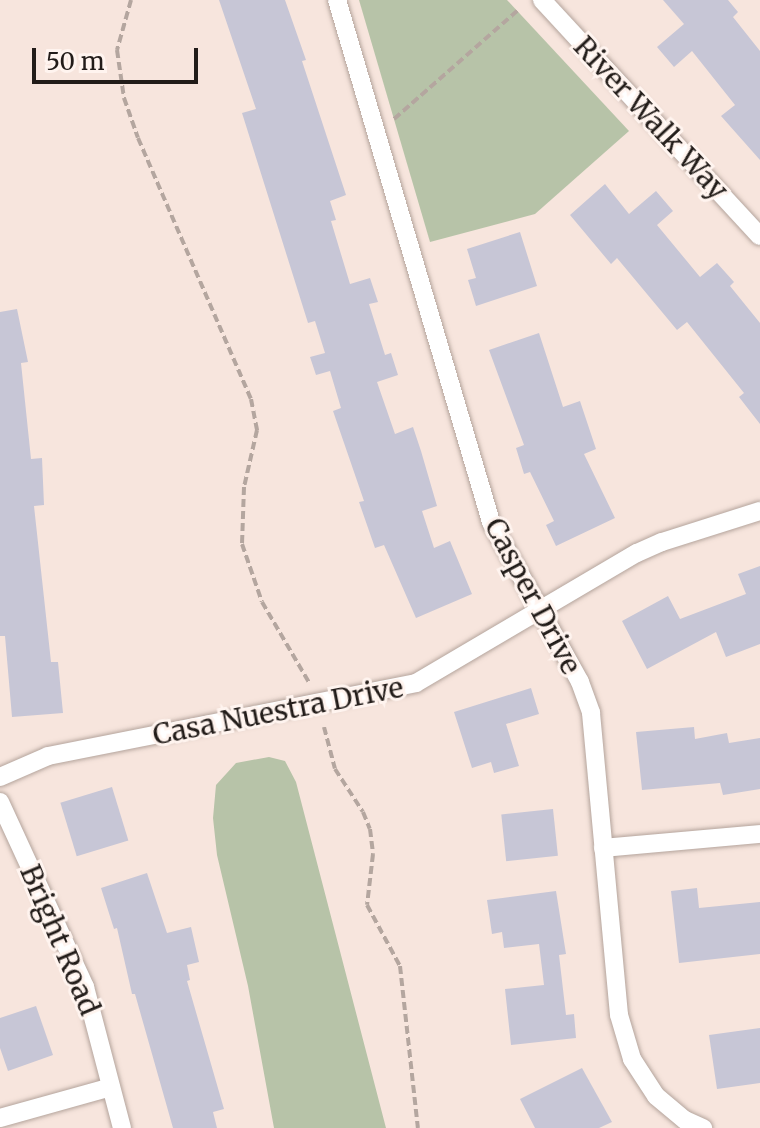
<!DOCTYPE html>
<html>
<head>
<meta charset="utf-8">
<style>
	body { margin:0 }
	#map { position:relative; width:760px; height:1128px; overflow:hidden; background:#f7e5dd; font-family:Merriweather,serif }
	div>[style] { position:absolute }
	.green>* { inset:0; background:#b7c3a8 }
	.building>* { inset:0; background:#c7c6d6; transform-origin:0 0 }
	.path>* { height:4px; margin-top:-2px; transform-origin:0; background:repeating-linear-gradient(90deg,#b4a69f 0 8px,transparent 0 12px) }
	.roads { filter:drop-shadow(0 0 2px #b4a49c) drop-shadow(0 0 2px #b4a49c) }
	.minor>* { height:18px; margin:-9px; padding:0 9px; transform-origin:9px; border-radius:9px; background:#fff }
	span { translate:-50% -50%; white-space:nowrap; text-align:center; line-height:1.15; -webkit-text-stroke:6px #fff4ef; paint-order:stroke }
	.street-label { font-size:28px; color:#221c19 }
	.scale { position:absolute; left:32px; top:48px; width:166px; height:36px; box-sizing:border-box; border:4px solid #221c19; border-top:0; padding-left:10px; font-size:24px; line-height:28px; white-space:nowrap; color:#221c19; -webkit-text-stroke:6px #fff4ef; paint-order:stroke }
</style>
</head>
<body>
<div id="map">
	<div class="green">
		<i style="clip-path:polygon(359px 0,507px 0,629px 131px,535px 214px,430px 242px)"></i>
		<i style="clip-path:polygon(269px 757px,285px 761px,296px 782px,386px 1128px,274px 1128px,248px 986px,217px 855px,213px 818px,216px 785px,236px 763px)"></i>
	</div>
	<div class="building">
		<i style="clip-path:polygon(219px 0,285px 0,306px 60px,302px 61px,346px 195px,330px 201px,336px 220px,331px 221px,350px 284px,370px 278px,378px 302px,369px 304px,385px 355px,391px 353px,398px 375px,377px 382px,395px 434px,413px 427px,421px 451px,437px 506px,422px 511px,434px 548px,450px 541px,472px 594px,416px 618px,384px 545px,375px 548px,359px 502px,364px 501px,333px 411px,341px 408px,330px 371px,316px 375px,310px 357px,325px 353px,315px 321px,308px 323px,242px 113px,256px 109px)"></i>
		<i style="clip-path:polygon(663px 0,728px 0,738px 12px,733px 17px,760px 51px,760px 160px,721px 116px,735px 105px,692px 51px,674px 67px,657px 47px,684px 24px)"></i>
		<i style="clip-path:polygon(605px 184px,629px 214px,656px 191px,673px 211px,657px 225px,700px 277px,717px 263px,734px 282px,730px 286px,760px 323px,760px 424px,739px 397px,744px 393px,687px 322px,677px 330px,617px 258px,611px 264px,570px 215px)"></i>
		<i style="clip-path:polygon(520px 232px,537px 286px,476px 306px,468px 280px,476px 278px,467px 249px)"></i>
		<i style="clip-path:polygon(17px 309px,28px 362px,21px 363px,31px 459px,42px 458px,44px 505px,34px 506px,51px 662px,58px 662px,63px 713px,12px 717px,5px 636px,0 636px,0 312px)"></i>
		<i style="clip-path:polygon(539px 333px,563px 407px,580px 401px,596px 449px,584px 454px,615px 518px,556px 546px,546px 525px,554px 521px,530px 472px,524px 474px,516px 448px,524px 445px,489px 350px)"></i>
		<i style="clip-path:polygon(760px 566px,760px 644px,726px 657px,716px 632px,647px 669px,622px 621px,668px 596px,680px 619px,746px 594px,738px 574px)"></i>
		<i style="clip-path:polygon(531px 688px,539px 714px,506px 724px,519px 766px,494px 773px,491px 762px,472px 768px,454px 712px)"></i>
		<i style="clip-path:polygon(694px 727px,695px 739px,727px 733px,729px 743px,760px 738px,760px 789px,723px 795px,720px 783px,642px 790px,636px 732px)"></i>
		<i style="left:112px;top:787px;width:56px;height:54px;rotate:73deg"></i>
		<i style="left:553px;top:809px;width:47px;height:52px;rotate:84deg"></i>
		<i style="clip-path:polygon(147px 873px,167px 933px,191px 927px,199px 962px,187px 965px,190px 980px,187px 981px,224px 1109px,213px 1112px,217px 1128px,173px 1128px,135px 994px,132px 994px,117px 928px,114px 929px,101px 888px)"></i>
		<i style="clip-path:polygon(697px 888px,699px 908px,760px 902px,760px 954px,679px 963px,671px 891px)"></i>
		<i style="clip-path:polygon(556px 891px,566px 954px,559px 955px,566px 1015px,574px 1014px,576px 1038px,511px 1045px,505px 989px,544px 985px,539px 944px,504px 948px,502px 932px,492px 934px,487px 900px)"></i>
		<i style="clip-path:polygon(36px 1006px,53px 1055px,8px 1071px,0 1048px,0 1018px)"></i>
		<i style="clip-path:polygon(760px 1028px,760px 1083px,717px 1089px,709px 1035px)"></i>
		<i style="clip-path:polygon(582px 1068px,612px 1122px,599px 1128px,535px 1128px,520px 1099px)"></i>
	</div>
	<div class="path">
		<i style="left:131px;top:0;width:52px;rotate:105.6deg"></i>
		<i style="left:117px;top:50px;width:49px;rotate:81.7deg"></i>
		<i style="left:124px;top:98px;width:42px;rotate:70.7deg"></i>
		<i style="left:138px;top:138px;width:284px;rotate:66.6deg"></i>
		<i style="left:251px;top:399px;width:32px;rotate:79deg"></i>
		<i style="left:257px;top:430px;width:58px;rotate:102.8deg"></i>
		<i style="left:244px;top:487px;width:57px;rotate:92deg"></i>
		<i style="left:242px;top:544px;width:61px;rotate:71deg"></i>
		<i style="left:262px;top:602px;width:95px;rotate:59.7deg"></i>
		<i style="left:394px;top:119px;width:164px;rotate:-41.3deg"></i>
		<i style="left:324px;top:727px;width:43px;rotate:75.3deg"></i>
		<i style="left:335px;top:769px;width:51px;rotate:56.9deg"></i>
		<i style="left:363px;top:812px;width:18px;rotate:68deg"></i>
		<i style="left:370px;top:829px;width:25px;rotate:83deg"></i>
		<i style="left:373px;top:854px;width:51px;rotate:96.7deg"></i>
		<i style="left:367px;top:905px;width:69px;rotate:61.6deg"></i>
		<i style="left:400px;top:966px;width:163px;rotate:83.7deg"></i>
	</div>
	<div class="roads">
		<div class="minor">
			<i style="left:337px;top:0;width:544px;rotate:73.56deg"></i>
			<i style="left:491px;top:522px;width:183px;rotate:60.9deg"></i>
			<i style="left:580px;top:682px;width:33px;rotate:70deg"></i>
			<i style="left:591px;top:713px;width:303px;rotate:84.7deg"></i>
			<i style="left:619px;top:1015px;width:46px;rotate:73.5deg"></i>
			<i style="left:632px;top:1059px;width:44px;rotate:57deg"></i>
			<i style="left:656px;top:1096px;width:38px;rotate:40deg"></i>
			<i style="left:685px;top:1120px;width:20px;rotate:24deg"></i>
			<i style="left:542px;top:0;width:321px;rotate:47.3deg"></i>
			<i style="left:0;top:777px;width:52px;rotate:-23.6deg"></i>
			<i style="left:48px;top:756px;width:375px;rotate:-11.2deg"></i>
			<i style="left:416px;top:683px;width:256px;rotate:-30.5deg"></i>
			<i style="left:637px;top:553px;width:27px;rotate:-24deg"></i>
			<i style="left:662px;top:542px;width:103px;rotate:-17.6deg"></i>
			<i style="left:0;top:802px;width:204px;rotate:65.3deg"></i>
			<i style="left:85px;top:987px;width:146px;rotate:75.3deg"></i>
			<i style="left:603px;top:848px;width:158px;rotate:-5.1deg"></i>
			<i style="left:0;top:1118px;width:115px;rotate:-15.6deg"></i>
		</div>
	</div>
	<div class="street-label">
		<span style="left:651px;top:118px;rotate:47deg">River Walk Way</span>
		<span style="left:533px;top:596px;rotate:62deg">Casper Drive</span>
		<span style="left:278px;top:711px;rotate:-11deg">Casa Nuestra Drive</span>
		<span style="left:60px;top:940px;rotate:67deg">Bright Road</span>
	</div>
	<div class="scale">50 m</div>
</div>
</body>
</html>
